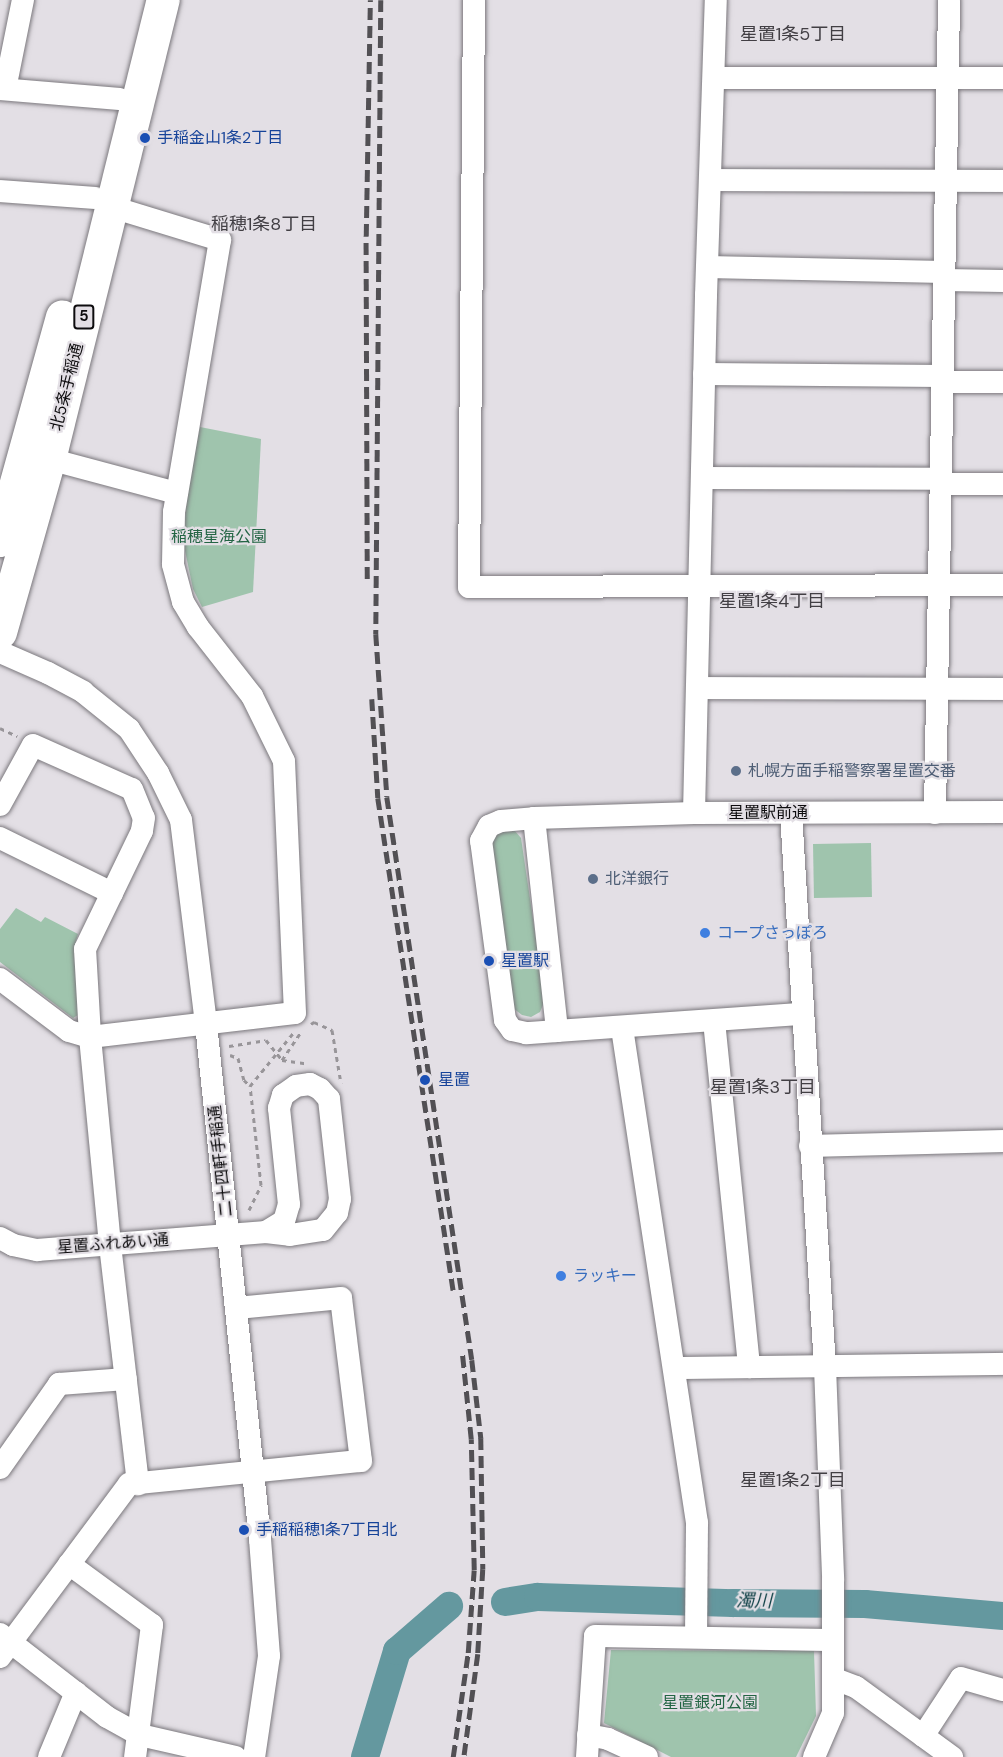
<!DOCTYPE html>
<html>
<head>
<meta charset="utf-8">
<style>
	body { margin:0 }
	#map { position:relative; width:1003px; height:1757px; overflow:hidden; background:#e3dfe5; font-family:"DM Sans","Noto Sans JP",sans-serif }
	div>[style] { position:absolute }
	.green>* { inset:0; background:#9fc4ad; transform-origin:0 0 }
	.river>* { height:28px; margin:-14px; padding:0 14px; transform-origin:14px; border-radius:14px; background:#64989f }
	.path>* { height:3px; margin-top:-1.5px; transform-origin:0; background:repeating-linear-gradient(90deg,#989599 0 4.5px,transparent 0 9px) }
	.roads { filter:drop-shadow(0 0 2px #7b787d) drop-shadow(0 0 2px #7b787d) }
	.minor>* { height:22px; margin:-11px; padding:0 11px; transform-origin:11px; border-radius:11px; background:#fff }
	.highway>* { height:33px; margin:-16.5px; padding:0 16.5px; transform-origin:16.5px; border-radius:16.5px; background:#fff }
	.rail>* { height:4.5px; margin-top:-2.25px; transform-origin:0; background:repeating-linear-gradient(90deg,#525054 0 12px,transparent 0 18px) }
	.dots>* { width:16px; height:16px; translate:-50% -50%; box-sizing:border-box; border:3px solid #e3dfe5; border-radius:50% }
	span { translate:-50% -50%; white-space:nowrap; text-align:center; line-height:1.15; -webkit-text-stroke:4.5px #e3dfe5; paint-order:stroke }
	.shield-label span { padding:2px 4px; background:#e3dfe5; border:2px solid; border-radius:4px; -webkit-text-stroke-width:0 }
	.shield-label { font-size:15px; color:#0d0c0e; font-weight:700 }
	.transit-label { font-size:16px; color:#164399 }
	.left { translate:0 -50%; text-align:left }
	.street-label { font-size:16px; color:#0d0c0e }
	.park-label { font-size:16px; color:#236544 }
	.service-label { font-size:16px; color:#4e5e75 }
	.shop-label { font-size:16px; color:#366cbe }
	.neighbourhood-label { font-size:18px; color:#423f44 }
	.water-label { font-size:18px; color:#0d3f45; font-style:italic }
</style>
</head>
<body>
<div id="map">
	<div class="green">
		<i style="clip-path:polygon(200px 427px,261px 439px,253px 592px,202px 607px,193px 589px,183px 541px,188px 487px)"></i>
		<i style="clip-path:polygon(515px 831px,521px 838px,545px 1000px,540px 1012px,531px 1017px,522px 1015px,513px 1008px,489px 841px,495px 832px)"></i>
		<i style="left:871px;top:843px;width:54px;height:58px;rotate:89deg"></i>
		<i style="clip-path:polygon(16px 908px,41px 922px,45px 917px,78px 934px,74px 948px,78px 1015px,73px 1018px,0 962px,0 929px)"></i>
		<i style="clip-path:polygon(611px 1650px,814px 1651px,816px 1716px,796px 1757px,671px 1757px,604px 1723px)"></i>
	</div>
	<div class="river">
		<i style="left:505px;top:1602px;width:33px;rotate:-9deg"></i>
		<i style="left:538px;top:1597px;width:195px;rotate:1.8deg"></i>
		<i style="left:733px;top:1603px;width:132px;rotate:0.4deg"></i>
		<i style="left:865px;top:1604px;width:139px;rotate:5deg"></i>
		<i style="left:365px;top:1757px;width:111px;rotate:-73.2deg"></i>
		<i style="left:397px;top:1651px;width:69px;rotate:-40.9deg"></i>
	</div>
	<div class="path">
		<i style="left:0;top:728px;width:19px;rotate:25deg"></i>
		<i style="left:311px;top:1024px;width:4px;rotate:-34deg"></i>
		<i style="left:314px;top:1022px;width:20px;rotate:24deg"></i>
		<i style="left:332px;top:1030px;width:54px;rotate:80.4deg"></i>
		<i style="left:229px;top:1046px;width:37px;rotate:-9deg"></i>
		<i style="left:266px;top:1040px;width:26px;rotate:51deg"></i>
		<i style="left:282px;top:1060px;width:27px;rotate:8deg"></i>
		<i style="left:230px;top:1055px;width:9px;rotate:21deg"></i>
		<i style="left:238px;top:1058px;width:23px;rotate:75deg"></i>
		<i style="left:244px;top:1080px;width:8px;rotate:45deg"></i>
		<i style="left:282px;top:1060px;width:34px;rotate:-56deg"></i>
		<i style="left:249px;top:1210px;width:28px;rotate:-64deg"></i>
		<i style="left:261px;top:1185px;width:100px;rotate:-96.3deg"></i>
		<i style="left:250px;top:1086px;width:70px;rotate:-50.8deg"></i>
	</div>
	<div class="roads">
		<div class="minor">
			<i style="left:474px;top:0;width:587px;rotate:90.49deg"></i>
			<i style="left:469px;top:587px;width:534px;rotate:-0.21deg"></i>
			<i style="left:714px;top:78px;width:289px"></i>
			<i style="left:0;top:89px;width:120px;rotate:4.8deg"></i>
			<i style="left:5px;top:89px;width:91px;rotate:-78.6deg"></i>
			<i style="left:710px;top:180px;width:293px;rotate:0.2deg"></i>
			<i style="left:0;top:191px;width:95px;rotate:4.2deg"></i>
			<i style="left:707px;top:267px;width:237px;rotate:1.2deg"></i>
			<i style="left:944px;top:280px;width:59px;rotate:1deg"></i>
			<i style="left:704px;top:374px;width:238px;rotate:0.5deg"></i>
			<i style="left:942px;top:382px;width:61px"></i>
			<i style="left:49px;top:459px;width:132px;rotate:14.9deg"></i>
			<i style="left:702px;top:478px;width:239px;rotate:0.2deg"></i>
			<i style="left:941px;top:484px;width:62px"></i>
			<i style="left:0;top:652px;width:52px;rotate:23.6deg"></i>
			<i style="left:48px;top:673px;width:40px;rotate:28deg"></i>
			<i style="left:83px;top:692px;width:59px;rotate:38.8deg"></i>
			<i style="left:129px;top:729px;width:53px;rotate:56.6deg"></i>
			<i style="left:158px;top:773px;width:52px;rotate:63.9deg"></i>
			<i style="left:181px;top:820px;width:206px;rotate:83deg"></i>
			<i style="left:206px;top:1024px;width:518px;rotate:84.01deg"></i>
			<i style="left:260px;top:1539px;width:117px;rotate:85.6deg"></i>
			<i style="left:269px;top:1656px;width:102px;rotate:98.4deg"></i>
			<i style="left:697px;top:688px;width:306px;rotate:0.2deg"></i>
			<i style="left:0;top:805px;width:68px;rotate:-61.2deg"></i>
			<i style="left:33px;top:745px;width:108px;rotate:24deg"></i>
			<i style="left:132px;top:789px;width:31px;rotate:68deg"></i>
			<i style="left:144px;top:818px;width:13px;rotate:99deg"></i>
			<i style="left:142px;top:831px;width:131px;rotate:115.8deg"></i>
			<i style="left:85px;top:949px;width:88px;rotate:86.7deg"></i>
			<i style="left:90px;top:1037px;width:209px;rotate:84.5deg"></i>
			<i style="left:110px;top:1245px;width:241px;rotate:83.3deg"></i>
			<i style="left:694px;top:813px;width:518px;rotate:-88.67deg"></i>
			<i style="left:706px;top:295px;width:295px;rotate:-88.1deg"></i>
			<i style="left:791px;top:813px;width:555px;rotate:86.49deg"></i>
			<i style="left:825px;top:1367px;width:213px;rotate:87.8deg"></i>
			<i style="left:833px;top:1580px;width:133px;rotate:90deg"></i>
			<i style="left:833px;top:1713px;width:48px;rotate:113.4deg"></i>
			<i style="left:935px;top:813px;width:813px;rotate:-89.01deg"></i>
			<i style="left:534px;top:818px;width:214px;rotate:83.8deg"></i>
			<i style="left:557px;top:1031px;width:31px;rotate:176deg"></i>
			<i style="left:526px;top:1033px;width:14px;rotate:-168deg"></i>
			<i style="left:512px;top:1030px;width:12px;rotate:-125deg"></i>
			<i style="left:505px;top:1020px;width:181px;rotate:-97.6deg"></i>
			<i style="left:481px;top:841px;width:17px;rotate:-62deg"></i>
			<i style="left:489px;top:826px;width:13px;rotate:-23deg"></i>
			<i style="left:501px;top:821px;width:33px;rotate:-5deg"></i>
			<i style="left:534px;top:818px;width:160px;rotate:-1.8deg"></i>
			<i style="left:694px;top:813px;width:309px;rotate:-0.2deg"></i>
			<i style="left:0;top:838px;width:125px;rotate:26.2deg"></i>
			<i style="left:0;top:979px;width:86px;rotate:37deg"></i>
			<i style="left:69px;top:1031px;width:22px;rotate:16deg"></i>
			<i style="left:90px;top:1037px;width:206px;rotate:-6.7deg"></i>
			<i style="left:295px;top:1013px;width:252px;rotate:-92.5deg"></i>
			<i style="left:284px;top:761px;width:72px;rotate:-116.2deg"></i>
			<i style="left:252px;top:696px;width:88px;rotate:-128deg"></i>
			<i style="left:198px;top:627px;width:29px;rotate:-121deg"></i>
			<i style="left:183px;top:602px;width:39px;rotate:-105deg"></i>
			<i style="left:173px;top:564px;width:52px;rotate:-88.9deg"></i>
			<i style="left:174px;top:512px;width:276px;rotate:-80.4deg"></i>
			<i style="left:220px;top:240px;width:113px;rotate:-163deg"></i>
			<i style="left:714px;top:1021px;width:348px;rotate:84.2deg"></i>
			<i style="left:622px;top:1028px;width:501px;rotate:81.38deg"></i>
			<i style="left:697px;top:1523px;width:114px;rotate:90.5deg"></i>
			<i style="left:557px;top:1031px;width:246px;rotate:-4deg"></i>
			<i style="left:810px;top:1146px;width:193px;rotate:-1.5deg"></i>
			<i style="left:0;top:1238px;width:15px;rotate:28deg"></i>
			<i style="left:13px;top:1245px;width:25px;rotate:12deg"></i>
			<i style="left:37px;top:1250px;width:230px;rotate:-4.5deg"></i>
			<i style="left:266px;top:1232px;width:24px;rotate:7deg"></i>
			<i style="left:290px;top:1235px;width:33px;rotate:-9deg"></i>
			<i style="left:323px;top:1230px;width:22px;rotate:-51deg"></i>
			<i style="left:337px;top:1213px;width:14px;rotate:-78deg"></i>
			<i style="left:340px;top:1199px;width:101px;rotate:-96.3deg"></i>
			<i style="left:329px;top:1099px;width:13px;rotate:-132deg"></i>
			<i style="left:320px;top:1089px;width:11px;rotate:-153deg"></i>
			<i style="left:310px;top:1084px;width:14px;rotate:172deg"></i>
			<i style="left:296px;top:1086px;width:16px;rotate:145deg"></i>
			<i style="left:283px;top:1095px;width:14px;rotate:107deg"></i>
			<i style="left:279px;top:1108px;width:97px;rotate:84.1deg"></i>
			<i style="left:289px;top:1204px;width:18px;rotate:106deg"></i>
			<i style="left:284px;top:1221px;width:21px;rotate:149deg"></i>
			<i style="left:674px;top:1368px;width:329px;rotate:-0.7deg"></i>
			<i style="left:0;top:1468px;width:103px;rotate:-54.9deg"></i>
			<i style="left:59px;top:1384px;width:67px;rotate:-4.3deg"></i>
			<i style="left:69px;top:1564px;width:103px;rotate:36.3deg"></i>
			<i style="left:152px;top:1625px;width:133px;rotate:97.3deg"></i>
			<i style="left:0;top:1634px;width:135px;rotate:37.8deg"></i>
			<i style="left:107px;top:1717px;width:38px;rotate:29deg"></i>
			<i style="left:140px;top:1735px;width:98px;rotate:12.9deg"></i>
			<i style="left:0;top:1657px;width:216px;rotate:-53.3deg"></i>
			<i style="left:129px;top:1484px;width:233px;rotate:-5.7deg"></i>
			<i style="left:361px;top:1461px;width:164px;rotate:-97deg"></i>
			<i style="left:341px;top:1298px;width:104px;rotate:174.5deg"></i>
			<i style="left:835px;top:1679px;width:22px;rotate:21deg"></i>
			<i style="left:856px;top:1687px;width:119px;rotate:36.1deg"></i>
			<i style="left:588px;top:1735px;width:20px;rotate:11deg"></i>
			<i style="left:608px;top:1739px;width:43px;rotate:24.8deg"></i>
			<i style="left:923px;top:1736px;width:69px;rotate:-56.8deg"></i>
			<i style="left:961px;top:1678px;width:44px;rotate:15.9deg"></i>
			<i style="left:49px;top:1757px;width:70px;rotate:-67.4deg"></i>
			<i style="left:587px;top:1757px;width:121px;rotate:-86.2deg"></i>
			<i style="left:595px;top:1636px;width:236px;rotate:1deg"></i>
		</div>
		<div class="highway">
			<i style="left:0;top:540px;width:232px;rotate:-74.5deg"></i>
			<i style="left:0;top:632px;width:180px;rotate:-74.2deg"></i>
			<i style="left:49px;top:459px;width:473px;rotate:-76.1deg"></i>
		</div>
	</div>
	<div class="rail">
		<i style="left:381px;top:0;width:634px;rotate:90.45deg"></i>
		<i style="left:376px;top:634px;width:163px;rotate:86.1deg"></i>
		<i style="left:387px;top:797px;width:569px;rotate:81.41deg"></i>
		<i style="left:472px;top:1360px;width:79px;rotate:83.4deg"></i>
		<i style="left:481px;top:1438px;width:131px;rotate:89.1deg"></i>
		<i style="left:483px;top:1569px;width:85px;rotate:93.4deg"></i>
		<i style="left:478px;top:1654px;width:104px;rotate:97.7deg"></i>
		<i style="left:367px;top:579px;width:343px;rotate:-90.2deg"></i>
		<i style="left:366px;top:236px;width:236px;rotate:-89deg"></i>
		<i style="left:372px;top:699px;width:99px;rotate:86.5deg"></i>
		<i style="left:378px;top:798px;width:498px;rotate:81.3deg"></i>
		<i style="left:453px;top:1757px;width:105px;rotate:-81.8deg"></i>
		<i style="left:468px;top:1653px;width:83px;rotate:-85.9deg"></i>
		<i style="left:474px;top:1570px;width:131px;rotate:-91.3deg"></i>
		<i style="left:471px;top:1439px;width:87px;rotate:-95.9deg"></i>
	</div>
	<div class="dots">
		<i style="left:145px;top:138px;background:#1a4fb4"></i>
		<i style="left:736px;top:771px;background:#5c6f8a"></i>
		<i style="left:593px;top:879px;background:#5c6f8a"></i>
		<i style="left:705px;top:933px;background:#3f7fe0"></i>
		<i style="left:489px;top:961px;background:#1a4fb4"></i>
		<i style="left:425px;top:1080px;background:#1a4fb4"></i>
		<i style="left:561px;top:1276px;background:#3f7fe0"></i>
		<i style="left:244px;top:1530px;background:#1a4fb4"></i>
	</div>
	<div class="shield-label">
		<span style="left:84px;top:317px">5</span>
	</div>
	<div class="transit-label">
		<span class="left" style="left:157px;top:138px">手稲金山1条2丁目</span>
		<span class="left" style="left:501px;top:961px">星置駅</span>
		<span class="left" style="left:438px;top:1080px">星置</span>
		<span class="left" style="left:256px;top:1530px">手稲稲穂1条7丁目北</span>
	</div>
	<div class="street-label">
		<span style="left:67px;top:387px;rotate:-76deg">北5条手稲通</span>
		<span style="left:768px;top:813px">星置駅前通</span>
		<span style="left:221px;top:1161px;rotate:-96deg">二十四軒手稲通</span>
		<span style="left:113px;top:1244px;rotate:-4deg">星置ふれあい通</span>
	</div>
	<div class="park-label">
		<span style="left:219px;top:537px">稲穂星海公園</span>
		<span style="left:710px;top:1703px">星置銀河公園</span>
	</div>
	<div class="service-label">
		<span class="left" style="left:748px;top:771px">札幌方面手稲警察署星置交番</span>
		<span class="left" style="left:605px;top:879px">北洋銀行</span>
	</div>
	<div class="shop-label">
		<span class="left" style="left:717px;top:933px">コープさっぽろ</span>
		<span class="left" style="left:573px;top:1276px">ラッキー</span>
	</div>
	<div class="neighbourhood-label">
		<span style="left:793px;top:34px">星置1条5丁目</span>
		<span style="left:264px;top:224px">稲穂1条8丁目</span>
		<span style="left:772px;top:601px">星置1条4丁目</span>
		<span style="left:763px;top:1087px">星置1条3丁目</span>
		<span style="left:793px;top:1480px">星置1条2丁目</span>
	</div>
	<div class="water-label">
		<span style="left:754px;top:1601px;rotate:1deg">濁川</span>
	</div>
</div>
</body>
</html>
